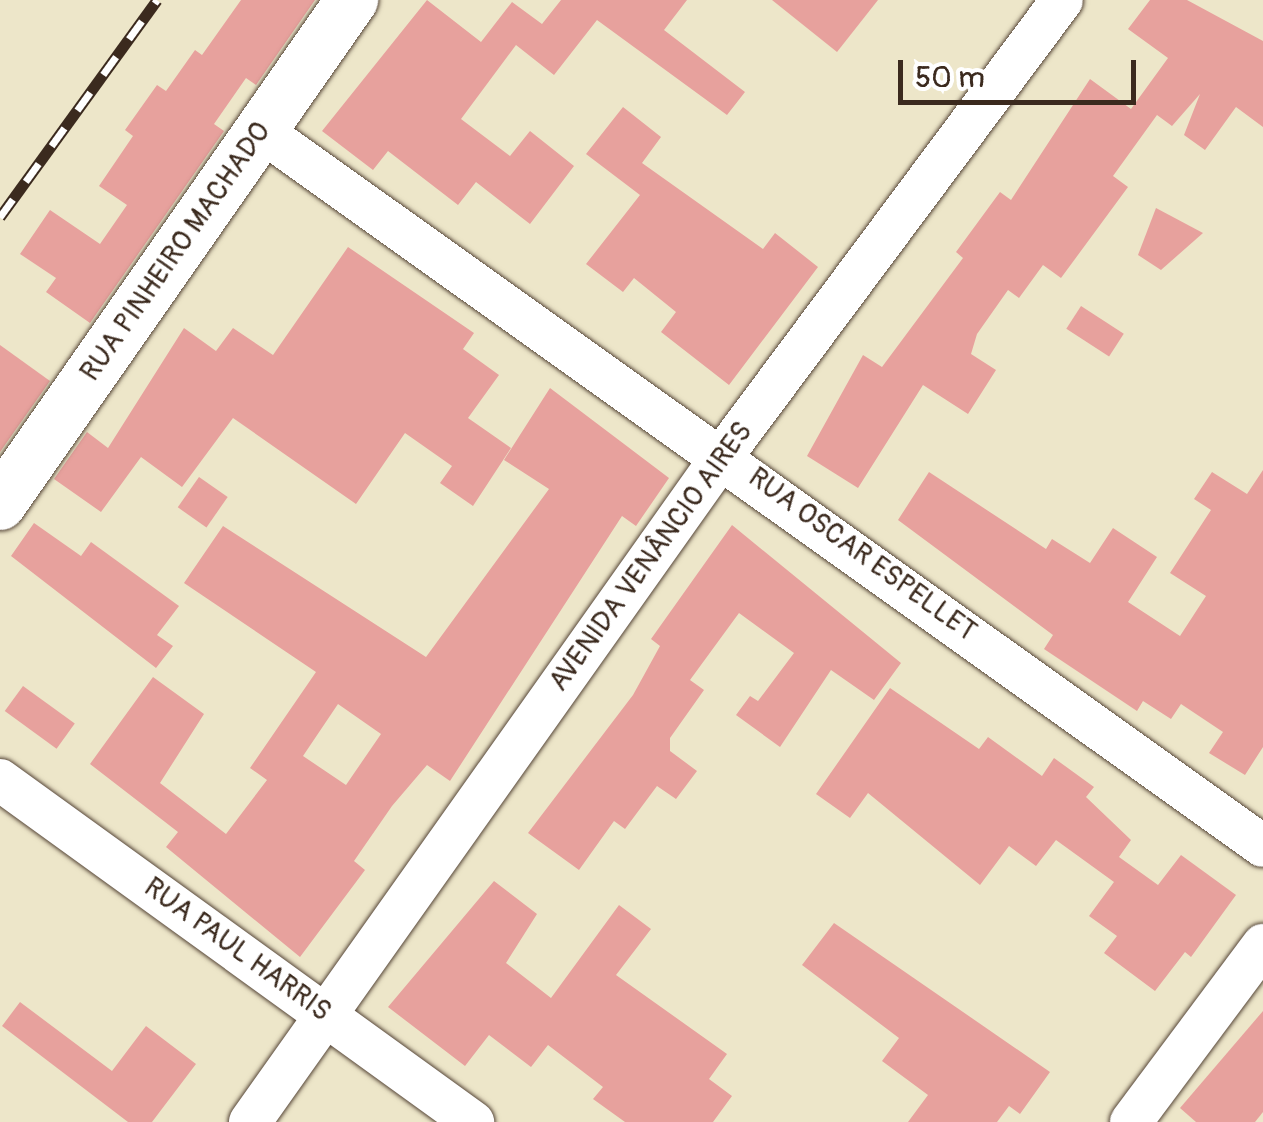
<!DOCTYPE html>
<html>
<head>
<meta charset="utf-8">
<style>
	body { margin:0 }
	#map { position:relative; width:1263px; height:1122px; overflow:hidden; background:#ede6c9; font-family:Pangolin,sans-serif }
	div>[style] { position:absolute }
	.building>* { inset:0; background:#e7a19d; transform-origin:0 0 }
	.roads { filter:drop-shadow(0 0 2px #564638) drop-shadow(0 0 2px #564638) }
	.minor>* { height:42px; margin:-21px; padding:0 21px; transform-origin:21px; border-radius:21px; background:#fff }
	.major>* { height:52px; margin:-26px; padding:0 26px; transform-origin:26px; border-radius:26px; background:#fff }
	.rail>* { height:11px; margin-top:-5.5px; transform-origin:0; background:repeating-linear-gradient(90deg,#fff 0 22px,#3b2a1e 0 44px); box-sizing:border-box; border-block:2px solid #3b2a1e }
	span { translate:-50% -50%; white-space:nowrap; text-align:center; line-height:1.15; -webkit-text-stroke:8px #fff; paint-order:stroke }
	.street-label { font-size:28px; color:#3b2a1e }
	.scale { position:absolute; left:898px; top:60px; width:238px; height:45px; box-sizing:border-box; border:5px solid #3b2a1e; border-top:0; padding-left:12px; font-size:30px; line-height:35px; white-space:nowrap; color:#3b2a1e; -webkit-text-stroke:8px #fff; paint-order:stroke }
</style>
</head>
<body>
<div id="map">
	<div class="building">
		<i style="clip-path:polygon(241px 0,315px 0,256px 85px,246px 78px,214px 124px,224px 131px,90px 323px,46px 292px,56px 278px,20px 254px,50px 210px,100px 244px,127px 205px,99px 186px,133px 136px,125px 130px,157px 85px,166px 91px,195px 50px,202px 55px)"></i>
		<i style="clip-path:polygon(427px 0,481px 42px,512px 2px,542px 24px,561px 0,687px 0,664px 30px,745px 92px,727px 115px,597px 20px,554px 75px,516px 45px,461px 119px,510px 156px,530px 131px,574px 166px,530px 224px,476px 182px,458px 205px,388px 151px,373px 170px,322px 131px)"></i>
		<i style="clip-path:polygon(772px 0,878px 0,837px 52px)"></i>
		<i style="clip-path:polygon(1150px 0,1187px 0,1263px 41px,1263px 127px,1236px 107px,1205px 150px,1184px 135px,1200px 94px,1172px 126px,1157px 115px,1113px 176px,1128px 187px,1061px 278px,1043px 265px,1019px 298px,1008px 290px,977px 334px,971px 354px,996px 370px,968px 414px,923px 385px,858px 488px,807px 456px,863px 355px,882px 367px,963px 258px,956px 252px,1000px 192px,1011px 200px,1090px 79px,1131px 109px,1168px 58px,1128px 29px)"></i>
		<i style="clip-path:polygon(623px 107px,661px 137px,642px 163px,763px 249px,775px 233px,818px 267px,729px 385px,661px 332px,676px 312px,634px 278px,623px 292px,586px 264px,640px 195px,586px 154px)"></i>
		<i style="clip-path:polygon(1156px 208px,1203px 233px,1161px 270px,1138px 255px)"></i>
		<i style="clip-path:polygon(348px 247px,474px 333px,463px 349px,499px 375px,468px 418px,511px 448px,473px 506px,440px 483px,452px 466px,405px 433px,356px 504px,233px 418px,182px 487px,141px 457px,101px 512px,54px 479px,87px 432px,108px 448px,184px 328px,216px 351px,233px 328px,273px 355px)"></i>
		<i style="left:1081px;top:306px;width:51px;height:27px;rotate:33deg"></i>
		<i style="clip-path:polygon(0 345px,50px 381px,0 452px)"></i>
		<i style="clip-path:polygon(evenodd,550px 388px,669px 478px,636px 526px,622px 516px,450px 781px,427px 765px,392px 806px,354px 861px,365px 870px,300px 957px,166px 847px,178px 832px,90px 764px,153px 677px,204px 714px,160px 783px,226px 834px,267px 780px,250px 768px,316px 672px,184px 583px,223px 526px,426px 657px,549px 489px,504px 460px,550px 388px,338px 704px,381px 734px,346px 785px,303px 756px,338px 704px)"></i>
		<i style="clip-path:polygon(1263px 470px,1263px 747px,1245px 775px,1209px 753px,1223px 732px,1181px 704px,1171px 719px,1143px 701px,1137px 711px,1044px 649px,1053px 635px,898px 520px,929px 472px,1046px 549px,1052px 539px,1090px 563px,1113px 528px,1157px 557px,1128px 602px,1180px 636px,1206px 596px,1170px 573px,1211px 510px,1194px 499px,1212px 472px,1247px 494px)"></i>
		<i style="left:199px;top:477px;width:35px;height:37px;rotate:35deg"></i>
		<i style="clip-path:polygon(34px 523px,81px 556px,91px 542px,179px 606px,157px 635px,173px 646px,156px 668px,11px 556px)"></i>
		<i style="clip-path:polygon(732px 525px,901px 663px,874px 700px,831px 670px,780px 747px,736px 715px,750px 696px,758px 701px,794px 653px,739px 613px,690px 680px,704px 690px,670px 738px,670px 751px,697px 771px,676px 799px,657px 786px,625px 829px,614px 821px,579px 870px,528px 833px,633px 695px,660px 646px,651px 639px)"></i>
		<i style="left:23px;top:686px;width:64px;height:31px;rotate:36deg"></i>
		<i style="clip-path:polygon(890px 688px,979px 749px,988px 737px,1042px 776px,1054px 758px,1094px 787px,1086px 797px,1131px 840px,1119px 857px,1158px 885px,1181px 855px,1236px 895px,1191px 957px,1185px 952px,1155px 991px,1104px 953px,1117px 936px,1089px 916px,1114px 882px,1056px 840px,1036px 866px,1009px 846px,980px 885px,868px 793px,850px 818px,816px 794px)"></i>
		<i style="clip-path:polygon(494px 881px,537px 914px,506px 963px,551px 998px,619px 905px,651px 929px,616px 975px,727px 1054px,709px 1079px,732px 1096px,713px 1122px,625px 1122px,593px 1099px,603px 1087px,548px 1045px,531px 1067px,489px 1035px,465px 1066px,388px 1007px)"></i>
		<i style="clip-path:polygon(834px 923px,1050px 1072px,1020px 1114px,1009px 1106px,997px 1122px,908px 1122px,928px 1095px,882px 1061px,899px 1038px,802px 965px)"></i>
		<i style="clip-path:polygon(20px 1002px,112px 1071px,146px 1026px,196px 1064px,152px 1122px,128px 1122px,2px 1026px)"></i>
		<i style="clip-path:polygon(1263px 1011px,1263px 1112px,1255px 1122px,1196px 1122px,1180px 1108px)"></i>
	</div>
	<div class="roads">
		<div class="minor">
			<i style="left:260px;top:130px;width:1232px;rotate:35.52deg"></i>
			<i style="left:0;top:780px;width:584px;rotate:35.87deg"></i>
			<i style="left:250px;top:1122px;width:818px;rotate:-54.66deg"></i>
			<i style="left:723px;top:455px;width:567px;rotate:-53.31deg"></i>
			<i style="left:1131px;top:1122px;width:221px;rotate:-53.3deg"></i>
		</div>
		<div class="major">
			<i style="left:0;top:504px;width:615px;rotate:-55.07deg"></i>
		</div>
	</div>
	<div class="rail">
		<i style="left:0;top:217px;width:268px;rotate:-54.1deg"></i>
	</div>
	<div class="street-label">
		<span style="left:176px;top:252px;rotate:-55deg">RUA PINHEIRO MACHADO</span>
		<span style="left:862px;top:555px;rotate:36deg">RUA OSCAR ESPELLET</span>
		<span style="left:651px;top:557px;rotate:-54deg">AVENIDA VENÂNCIO AIRES</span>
		<span style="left:237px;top:950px;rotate:36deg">RUA PAUL HARRIS</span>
	</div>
	<div class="scale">50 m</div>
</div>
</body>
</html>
